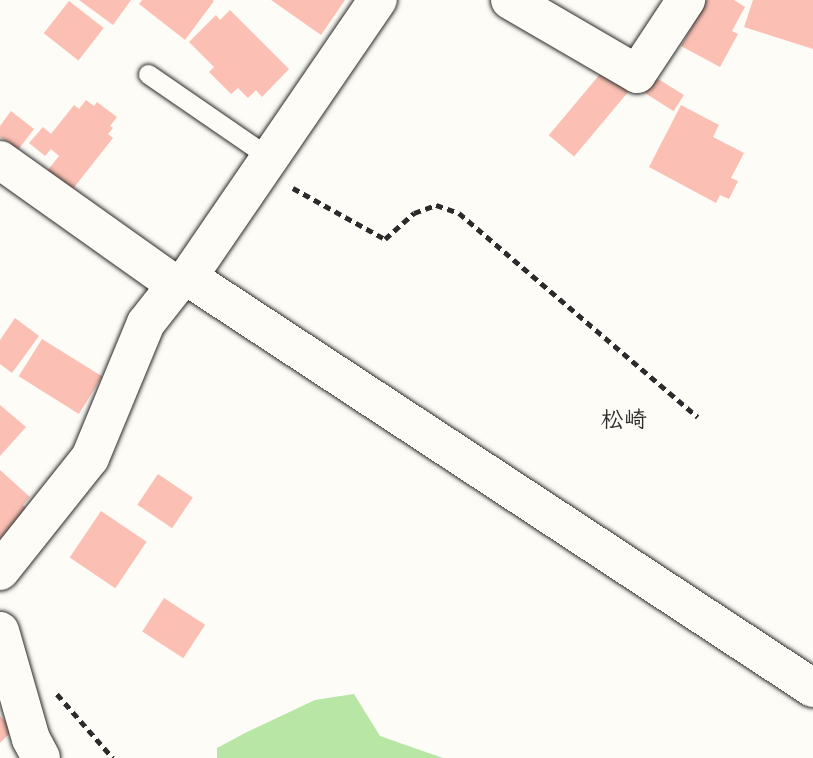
<!DOCTYPE html>
<html>
<head>
<meta charset="utf-8">
<style>
	body { margin:0 }
	#map { position:relative; width:813px; height:758px; overflow:hidden; background:#fdfcf7; font-family:"Architects Daughter","Klee One",sans-serif }
	div>[style] { position:absolute }
	.green>* { inset:0; background:#b7e6a5 }
	.building>* { inset:0; background:#fbc0b3; transform-origin:0 0 }
	.path>* { height:4.5px; margin-top:-2.25px; transform-origin:0; background:repeating-linear-gradient(90deg,#2b2b2b 0 7px,transparent 0 12px) }
	.roads { filter:drop-shadow(0 0 2px #2b2b2b) drop-shadow(0 0 2px #2b2b2b) }
	.lane>* { height:19px; margin:-9.5px; padding:0 9.5px; transform-origin:9.5px; border-radius:9.5px; background:#fdfcf7 }
	.street>* { height:38px; margin:-19px; padding:0 19px; transform-origin:19px; border-radius:19px; background:#fdfcf7 }
	span { translate:-50% -50%; white-space:nowrap; text-align:center; line-height:1.15; -webkit-text-stroke:5px #fdfcf7; paint-order:stroke }
	.quarter-label { font-size:23px; color:#2b2b2b; font-weight:700 }
</style>
</head>
<body>
<div id="map">
	<div class="green">
		<i style="clip-path:polygon(354px 694px,380px 736px,443px 758px,217px 758px,217px 748px,245px 733px,315px 700px)"></i>
	</div>
	<div class="building">
		<i style="clip-path:polygon(79px 0,131px 0,113px 25px)"></i>
		<i style="clip-path:polygon(142px 0,212px 0,214px 1px,185px 40px,139px 4px)"></i>
		<i style="clip-path:polygon(271px 0,345px 0,321px 35px)"></i>
		<i style="clip-path:polygon(707px 0,734px 0,745px 7px,732px 31px,738px 34px,720px 67px,681px 46px)"></i>
		<i style="clip-path:polygon(753px 0,813px 0,813px 49px,744px 27px)"></i>
		<i style="left:69px;top:1px;width:44px;height:41px;rotate:38deg"></i>
		<i style="clip-path:polygon(230px 10px,289px 69px,262px 97px,256px 90px,248px 98px,238px 88px,231px 94px,209px 72px,214px 67px,189px 42px,216px 15px,220px 20px)"></i>
		<i style="left:606px;top:67px;width:33px;height:89px;rotate:40deg"></i>
		<i style="left:655px;top:77px;width:34px;height:19px;rotate:32deg"></i>
		<i style="clip-path:polygon(86px 100px,94px 106px,97px 102px,117px 117px,110px 126px,113px 128px,108px 134px,113px 138px,72px 190px,47px 171px,59px 156px,51px 149px,45px 156px,29px 143px,43px 127px,51px 134px,74px 105px,79px 109px)"></i>
		<i style="clip-path:polygon(681px 105px,719px 125px,713px 137px,744px 153px,731px 178px,738px 181px,729px 199px,720px 195px,716px 203px,649px 167px)"></i>
		<i style="clip-path:polygon(11px 111px,34px 129px,18px 150px,0 137px,0 126px)"></i>
		<i style="clip-path:polygon(15px 318px,39px 336px,12px 373px,0 364px,0 340px)"></i>
		<i style="left:42px;top:339px;width:71px;height:44px;rotate:32deg"></i>
		<i style="clip-path:polygon(0 405px,26px 427px,0 456px)"></i>
		<i style="clip-path:polygon(0 470px,30px 497px,23px 505px,27px 508px,0 539px)"></i>
		<i style="left:158px;top:474px;width:42px;height:37px;rotate:34deg"></i>
		<i style="left:101px;top:511px;width:55px;height:56px;rotate:34deg"></i>
		<i style="left:164px;top:598px;width:49px;height:40px;rotate:33deg"></i>
		<i style="clip-path:polygon(0 716px,14px 729px,0 743px)"></i>
	</div>
	<div class="path">
		<i style="left:293px;top:188px;width:105px;rotate:29deg"></i>
		<i style="left:385px;top:239px;width:39px;rotate:-42deg"></i>
		<i style="left:414px;top:213px;width:23px;rotate:-20deg"></i>
		<i style="left:436px;top:205px;width:24px;rotate:19deg"></i>
		<i style="left:459px;top:213px;width:314px;rotate:40.5deg"></i>
		<i style="left:57px;top:694px;width:85px;rotate:48.8deg"></i>
	</div>
	<div class="roads">
		<div class="lane">
			<i style="left:148px;top:74px;width:148px;rotate:34.5deg"></i>
		</div>
		<div class="street">
			<i style="left:510px;top:0;width:147px;rotate:30.2deg"></i>
			<i style="left:637px;top:74px;width:89px;rotate:-56.5deg"></i>
			<i style="left:0;top:160px;width:216px;rotate:35.4deg"></i>
			<i style="left:188px;top:277px;width:748px;rotate:33.33deg"></i>
			<i style="left:0;top:571px;width:144px;rotate:-51.5deg"></i>
			<i style="left:90px;top:458px;width:146px;rotate:-67.5deg"></i>
			<i style="left:146px;top:323px;width:48px;rotate:-51.7deg"></i>
			<i style="left:176px;top:285px;width:14px;rotate:-34deg"></i>
			<i style="left:188px;top:277px;width:336px;rotate:-55.6deg"></i>
			<i style="left:0;top:631px;width:112px;rotate:74deg"></i>
			<i style="left:31px;top:739px;width:21px;rotate:62deg"></i>
		</div>
	</div>
	<div class="quarter-label">
		<span style="left:624px;top:420px">松崎</span>
	</div>
</div>
</body>
</html>
